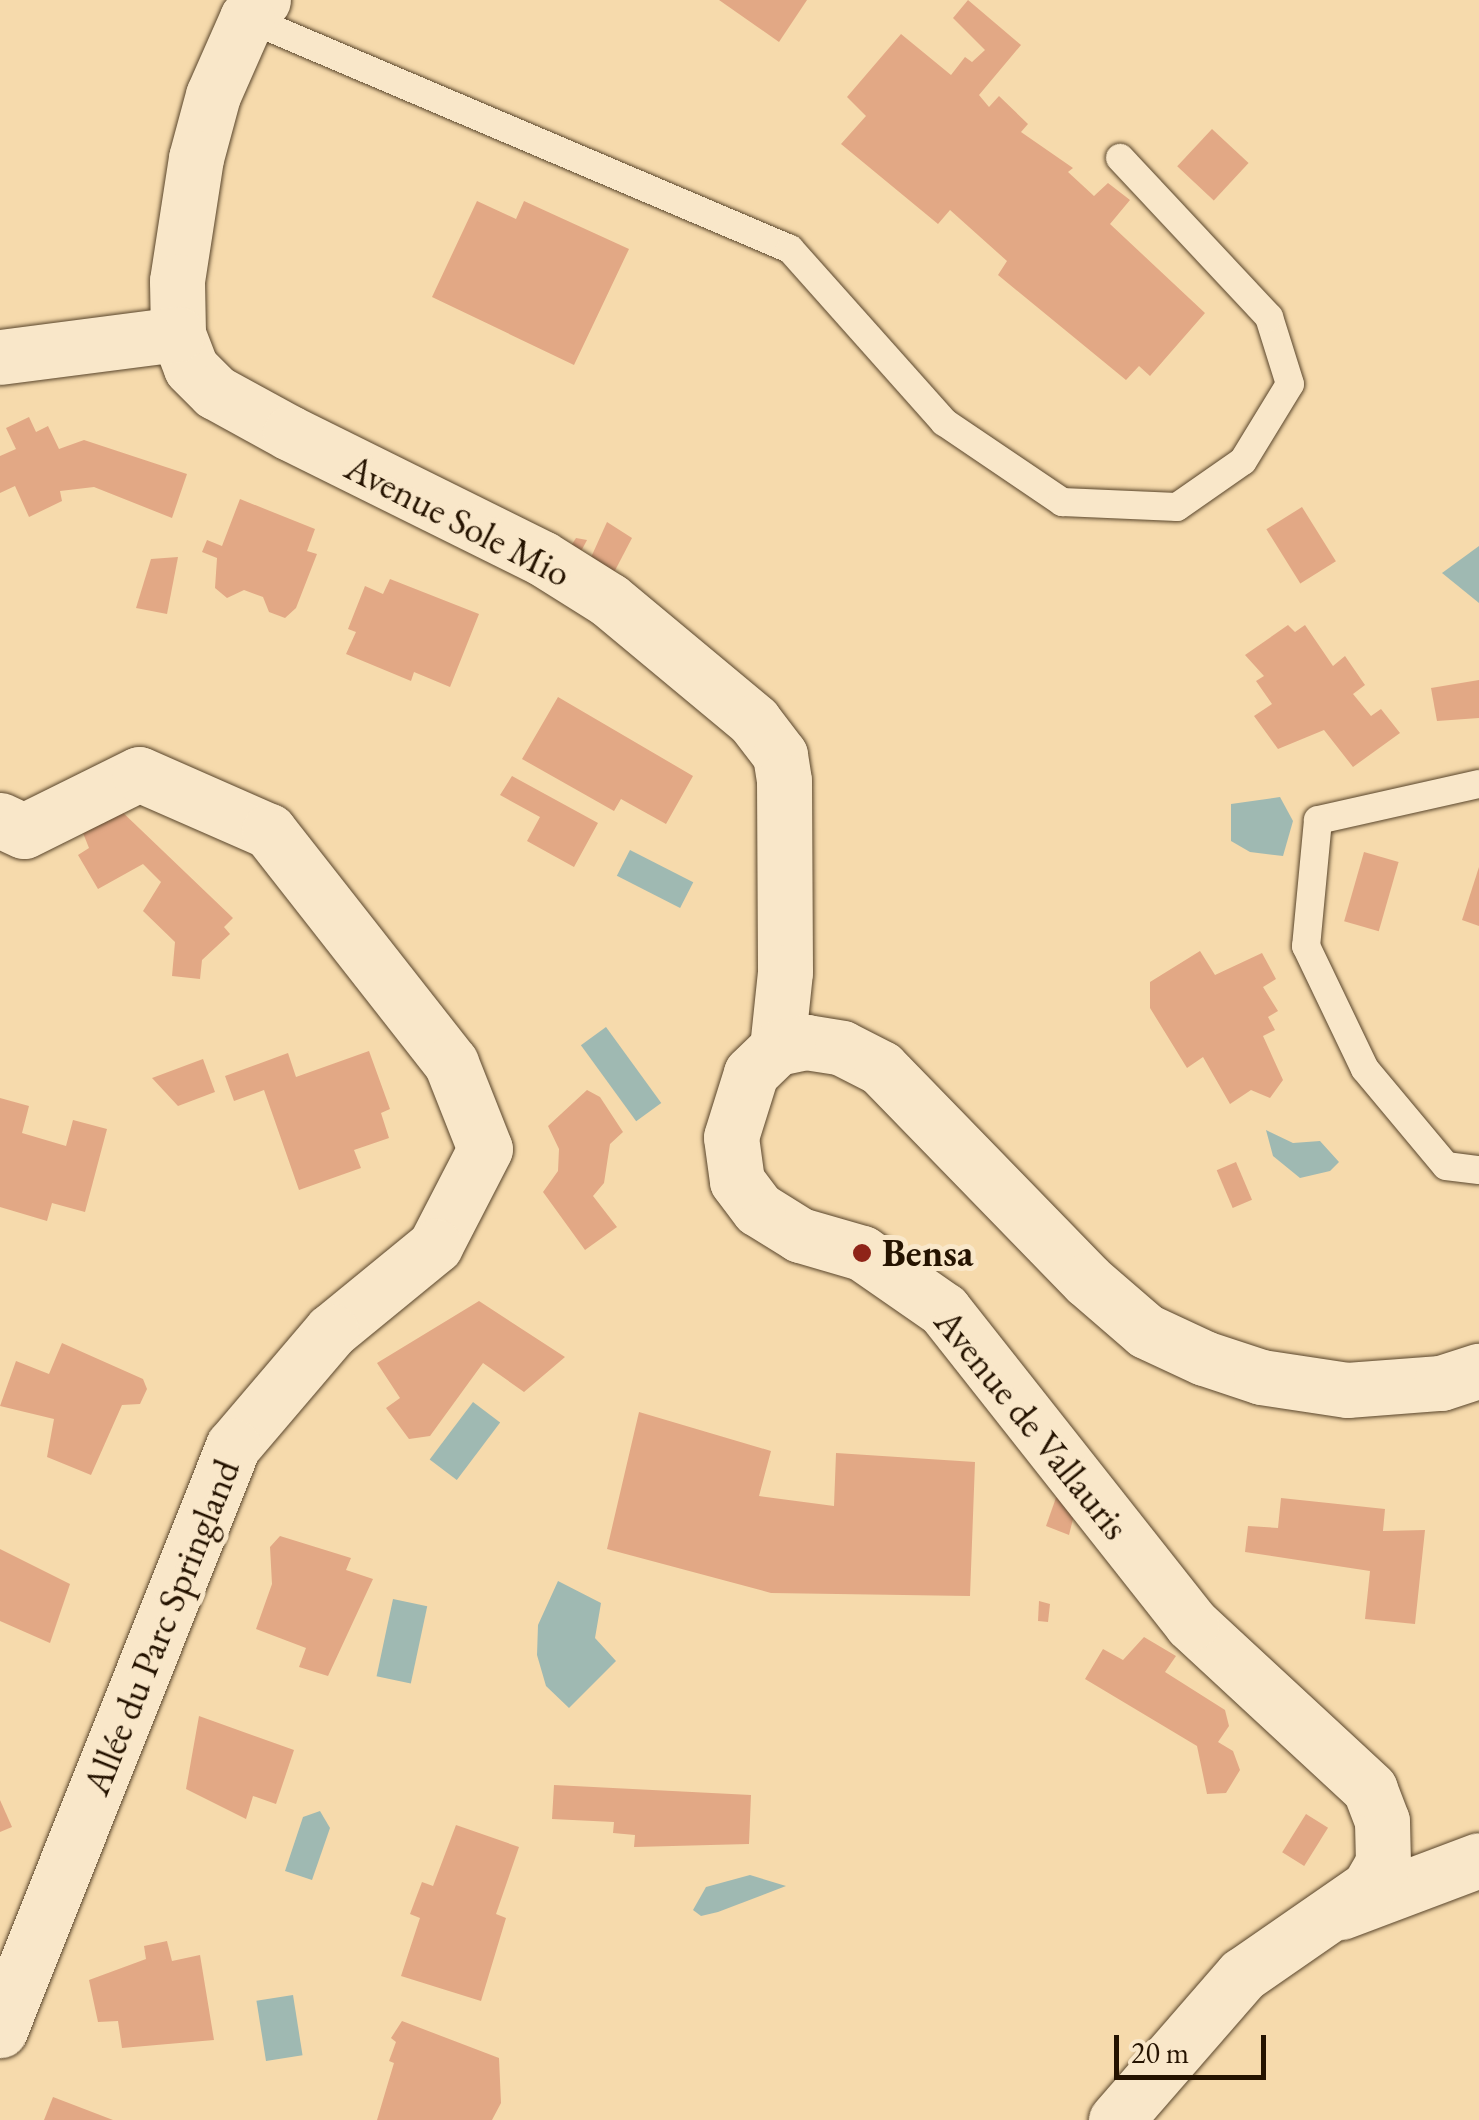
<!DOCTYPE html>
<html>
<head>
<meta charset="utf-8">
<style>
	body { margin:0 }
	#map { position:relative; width:1479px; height:2120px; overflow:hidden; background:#f6daac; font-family:"EB Garamond",serif }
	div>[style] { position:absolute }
	.water>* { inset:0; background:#9fb9b2; transform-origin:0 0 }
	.building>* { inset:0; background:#e2a885; transform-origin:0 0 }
	.roads { filter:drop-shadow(0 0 2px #59452b) drop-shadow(0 0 2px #59452b) }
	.lane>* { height:28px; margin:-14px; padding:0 14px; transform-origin:14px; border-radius:14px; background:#f9e7c9 }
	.street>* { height:55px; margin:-27.5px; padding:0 27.5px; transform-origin:27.5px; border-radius:27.5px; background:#f9e7c9 }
	.secondary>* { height:55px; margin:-27.5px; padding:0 27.5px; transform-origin:27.5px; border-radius:27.5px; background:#f9e7c9 }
	.dots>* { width:28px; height:28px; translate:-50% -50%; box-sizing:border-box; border:5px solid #f9e7c9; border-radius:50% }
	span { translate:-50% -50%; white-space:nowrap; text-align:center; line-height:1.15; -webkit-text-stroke:10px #f9e7c9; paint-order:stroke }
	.street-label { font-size:38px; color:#251300 }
	.poi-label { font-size:38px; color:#251300; font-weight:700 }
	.left { translate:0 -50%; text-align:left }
	.scale { position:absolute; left:1114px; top:2035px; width:152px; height:45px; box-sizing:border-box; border:5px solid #251300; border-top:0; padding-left:12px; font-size:30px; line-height:35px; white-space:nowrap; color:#251300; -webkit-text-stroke:8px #f9e7c9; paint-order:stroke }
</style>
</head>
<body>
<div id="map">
	<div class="water">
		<i style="clip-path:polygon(1479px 546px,1479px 603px,1442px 573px)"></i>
		<i style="clip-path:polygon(1280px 797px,1293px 821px,1283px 856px,1250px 852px,1231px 841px,1231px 804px)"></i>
		<i style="left:630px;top:850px;width:71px;height:29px;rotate:27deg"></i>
		<i style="left:606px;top:1027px;width:94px;height:31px;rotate:54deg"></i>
		<i style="clip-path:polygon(1266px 1130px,1293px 1143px,1320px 1141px,1339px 1162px,1330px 1171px,1300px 1178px,1273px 1156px)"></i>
		<i style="left:473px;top:1402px;width:34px;height:72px;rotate:37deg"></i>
		<i style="clip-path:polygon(558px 1581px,601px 1603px,595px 1638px,616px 1661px,569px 1708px,546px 1686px,537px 1655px,538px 1625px)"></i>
		<i style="left:393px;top:1599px;width:35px;height:79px;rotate:12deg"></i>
		<i style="clip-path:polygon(320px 1811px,330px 1828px,312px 1880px,285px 1871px,303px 1817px)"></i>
		<i style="clip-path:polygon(750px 1875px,786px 1886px,718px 1912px,701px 1916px,693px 1910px,706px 1887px)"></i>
		<i style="left:293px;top:1995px;width:61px;height:37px;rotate:81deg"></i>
	</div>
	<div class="building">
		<i style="clip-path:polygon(719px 0,807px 0,779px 42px)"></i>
		<i style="clip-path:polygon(968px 0,1021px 45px,979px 95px,989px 107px,999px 96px,1028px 124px,1021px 132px,1073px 168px,1068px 172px,1094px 196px,1108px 183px,1130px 200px,1110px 224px,1205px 313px,1150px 376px,1139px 366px,1126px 380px,998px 275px,1007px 261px,950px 210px,938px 224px,841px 144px,866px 116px,847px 97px,901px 34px,951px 75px,965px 57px,972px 62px,985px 50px,953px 18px)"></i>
		<i style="left:1212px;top:129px;width:50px;height:51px;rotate:43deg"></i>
		<i style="clip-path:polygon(477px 201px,516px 219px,524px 201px,629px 249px,574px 365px,432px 297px)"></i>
		<i style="clip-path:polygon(29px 417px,36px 432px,48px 426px,59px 449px,84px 440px,187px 474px,172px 518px,94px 487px,60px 491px,62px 501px,29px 517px,15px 486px,0 493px,0 456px,16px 449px,6px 428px)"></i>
		<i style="clip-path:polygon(240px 499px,315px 529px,307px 551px,317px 554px,296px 608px,285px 618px,269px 612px,263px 597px,244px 590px,227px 598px,215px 588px,217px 558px,202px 552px,207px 540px,222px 546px)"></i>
		<i style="left:1302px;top:507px;width:64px;height:42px;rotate:58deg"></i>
		<i style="clip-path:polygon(607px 522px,632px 538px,609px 582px,588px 564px)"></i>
		<i style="clip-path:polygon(576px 538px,587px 540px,578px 557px,567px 552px)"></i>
		<i style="clip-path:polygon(178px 557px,167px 614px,136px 608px,151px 559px)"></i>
		<i style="clip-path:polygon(390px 579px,479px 614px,450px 687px,414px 672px,411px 681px,346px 654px,356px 632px,348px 629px,365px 586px,383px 594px)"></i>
		<i style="clip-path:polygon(1288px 625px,1295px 632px,1305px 625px,1333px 666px,1345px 656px,1365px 685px,1353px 694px,1371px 716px,1381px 709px,1400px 733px,1353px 767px,1324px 730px,1278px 749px,1254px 716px,1272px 704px,1256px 681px,1264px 676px,1245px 655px)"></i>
		<i style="clip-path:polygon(1479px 680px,1479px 718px,1437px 721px,1431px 688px)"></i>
		<i style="clip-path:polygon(558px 697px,693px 776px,666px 824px,621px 799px,614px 811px,522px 759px)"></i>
		<i style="clip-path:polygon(512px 776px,598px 823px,574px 867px,527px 841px,540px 817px,500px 795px)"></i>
		<i style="clip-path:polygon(116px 806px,233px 918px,224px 927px,230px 934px,202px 960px,200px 979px,172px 976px,175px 942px,143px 911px,161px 882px,143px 864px,98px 889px,78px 855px,89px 848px,83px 833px)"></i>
		<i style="left:1364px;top:852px;width:36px;height:72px;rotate:16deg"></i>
		<i style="clip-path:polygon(1479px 867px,1479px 926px,1462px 920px)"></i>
		<i style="clip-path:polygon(1200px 951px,1215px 975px,1262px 953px,1276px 979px,1263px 987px,1278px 1011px,1268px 1017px,1275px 1030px,1263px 1036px,1283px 1080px,1270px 1098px,1251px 1090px,1230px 1104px,1203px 1057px,1187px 1068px,1150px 1008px,1150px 982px)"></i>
		<i style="clip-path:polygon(369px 1051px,390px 1109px,381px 1113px,389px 1138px,354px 1150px,361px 1168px,299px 1190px,264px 1090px,234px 1101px,225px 1076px,288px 1053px,296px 1077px)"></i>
		<i style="clip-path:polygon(203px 1059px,215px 1092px,178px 1106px,152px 1078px)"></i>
		<i style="clip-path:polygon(587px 1090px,600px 1097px,623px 1132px,610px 1144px,604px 1183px,593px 1196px,617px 1227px,585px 1250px,543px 1192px,558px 1171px,559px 1149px,548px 1126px)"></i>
		<i style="clip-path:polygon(0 1098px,29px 1106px,22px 1133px,66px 1146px,73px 1120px,107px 1129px,85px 1212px,52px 1203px,47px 1221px,0 1207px)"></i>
		<i style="left:1236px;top:1162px;width:41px;height:21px;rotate:67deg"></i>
		<i style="clip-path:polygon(479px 1301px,565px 1357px,524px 1392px,483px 1363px,430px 1436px,409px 1439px,386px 1408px,400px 1398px,377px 1363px)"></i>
		<i style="clip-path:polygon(62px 1343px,143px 1379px,147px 1389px,140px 1404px,122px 1405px,91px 1475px,47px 1457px,54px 1419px,0 1406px,16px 1361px,49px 1374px)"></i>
		<i style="clip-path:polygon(639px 1412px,771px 1451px,759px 1496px,834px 1506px,836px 1453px,975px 1462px,970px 1596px,771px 1593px,607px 1549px)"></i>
		<i style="clip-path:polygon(1058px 1492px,1074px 1515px,1069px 1535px,1046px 1526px)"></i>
		<i style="clip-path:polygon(1281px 1498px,1385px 1509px,1383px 1531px,1425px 1530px,1415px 1624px,1365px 1619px,1370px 1571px,1245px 1552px,1248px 1526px,1278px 1528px)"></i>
		<i style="clip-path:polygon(280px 1536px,351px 1558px,346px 1570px,373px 1579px,328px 1676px,299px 1667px,306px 1648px,256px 1629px,272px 1584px,270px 1547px)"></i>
		<i style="clip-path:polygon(0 1549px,70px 1584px,50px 1643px,0 1621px)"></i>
		<i style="clip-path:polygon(1039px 1601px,1050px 1604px,1048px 1622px,1038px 1621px)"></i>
		<i style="clip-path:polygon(1144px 1637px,1176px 1656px,1165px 1672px,1225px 1710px,1229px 1726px,1218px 1742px,1233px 1751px,1240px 1770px,1226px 1793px,1207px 1794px,1197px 1746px,1085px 1679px,1103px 1649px,1123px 1660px)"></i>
		<i style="clip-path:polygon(199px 1716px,294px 1750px,276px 1804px,253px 1796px,246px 1819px,186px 1789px)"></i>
		<i style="clip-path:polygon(554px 1785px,751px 1795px,749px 1844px,634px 1847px,635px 1835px,613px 1833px,614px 1822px,552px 1819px)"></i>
		<i style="clip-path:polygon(0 1800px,12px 1827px,0 1832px)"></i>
		<i style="left:1306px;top:1814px;width:26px;height:45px;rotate:32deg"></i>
		<i style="clip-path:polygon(456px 1825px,519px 1847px,496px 1914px,506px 1918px,481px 2001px,401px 1976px,420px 1918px,410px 1914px,422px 1882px,433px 1886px)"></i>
		<i style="clip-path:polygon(167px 1941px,172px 1961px,200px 1955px,214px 2040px,122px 2048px,118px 2021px,98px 2022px,89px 1980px,146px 1959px,144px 1946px)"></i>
		<i style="clip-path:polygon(402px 2021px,499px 2058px,501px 2103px,492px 2120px,377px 2120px,394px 2063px,389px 2061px,396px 2042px,391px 2038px)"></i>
		<i style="clip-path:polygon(53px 2097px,113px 2120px,44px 2120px)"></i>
	</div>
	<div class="roads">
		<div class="lane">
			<i style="left:247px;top:18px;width:590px;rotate:23.05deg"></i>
			<i style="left:790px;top:249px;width:232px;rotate:48.3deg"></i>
			<i style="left:944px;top:422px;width:143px;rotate:34.1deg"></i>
			<i style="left:1062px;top:502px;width:115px;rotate:2.5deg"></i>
			<i style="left:1177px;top:507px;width:80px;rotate:-34.9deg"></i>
			<i style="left:1243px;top:461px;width:90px;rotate:-58.6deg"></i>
			<i style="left:1290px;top:384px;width:70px;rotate:-107.4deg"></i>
			<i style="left:1269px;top:317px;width:218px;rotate:-133.1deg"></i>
			<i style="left:1479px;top:784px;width:165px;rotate:167.4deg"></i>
			<i style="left:1318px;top:820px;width:127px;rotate:95.4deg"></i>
			<i style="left:1306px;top:946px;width:136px;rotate:64.4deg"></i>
			<i style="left:1365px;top:1069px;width:126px;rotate:50.1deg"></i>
			<i style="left:1446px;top:1166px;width:33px;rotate:7deg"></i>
		</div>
		<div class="street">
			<i style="left:263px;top:0;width:24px;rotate:132deg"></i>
			<i style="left:247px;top:18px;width:84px;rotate:113.8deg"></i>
			<i style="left:213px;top:95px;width:65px;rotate:105.1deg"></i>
			<i style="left:196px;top:158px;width:124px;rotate:98.8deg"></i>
			<i style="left:177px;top:281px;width:53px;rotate:88.9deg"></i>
			<i style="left:178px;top:334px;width:36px;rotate:69deg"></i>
			<i style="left:191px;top:368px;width:34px;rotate:45deg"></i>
			<i style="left:215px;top:392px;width:85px;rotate:28.7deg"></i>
			<i style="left:290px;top:433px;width:281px;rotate:26.4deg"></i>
			<i style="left:542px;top:558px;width:79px;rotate:32.1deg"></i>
			<i style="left:609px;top:600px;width:189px;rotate:39.8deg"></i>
			<i style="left:754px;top:721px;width:43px;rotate:52.6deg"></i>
			<i style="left:780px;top:755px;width:26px;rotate:81deg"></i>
			<i style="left:784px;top:781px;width:191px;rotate:89.7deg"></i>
			<i style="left:785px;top:972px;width:76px;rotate:96deg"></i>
			<i style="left:0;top:357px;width:179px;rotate:-7.4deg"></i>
			<i style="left:0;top:820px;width:26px;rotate:25deg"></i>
			<i style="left:24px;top:831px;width:128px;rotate:-26.4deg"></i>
			<i style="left:139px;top:774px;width:142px;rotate:23.7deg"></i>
			<i style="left:269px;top:831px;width:295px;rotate:51.9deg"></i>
			<i style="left:451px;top:1063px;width:92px;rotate:68.4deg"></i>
			<i style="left:485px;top:1149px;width:109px;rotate:117.3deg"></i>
			<i style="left:435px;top:1246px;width:134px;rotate:140.7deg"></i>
			<i style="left:331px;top:1331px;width:151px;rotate:130.4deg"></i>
			<i style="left:233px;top:1446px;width:629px;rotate:111.75deg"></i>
			<i style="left:1341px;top:1912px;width:147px;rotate:-20.6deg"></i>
		</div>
		<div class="secondary">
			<i style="left:1116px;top:2120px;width:192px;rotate:-49deg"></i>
			<i style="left:1242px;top:1975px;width:155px;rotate:-34.7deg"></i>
			<i style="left:1369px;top:1887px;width:28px;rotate:-60deg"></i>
			<i style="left:1383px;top:1863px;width:42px;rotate:-91.4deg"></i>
			<i style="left:1382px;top:1821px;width:34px;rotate:-111deg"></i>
			<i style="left:1370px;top:1789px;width:244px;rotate:-137.2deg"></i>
			<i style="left:1191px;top:1623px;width:399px;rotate:-128.3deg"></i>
			<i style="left:944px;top:1310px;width:100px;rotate:-145.2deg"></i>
			<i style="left:862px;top:1253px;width:65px;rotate:-163.8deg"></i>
			<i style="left:800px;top:1235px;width:49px;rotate:-148.2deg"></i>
			<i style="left:758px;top:1209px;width:35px;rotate:-127deg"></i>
			<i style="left:737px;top:1181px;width:44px;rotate:-97.8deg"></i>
			<i style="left:731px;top:1137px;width:67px;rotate:-72.6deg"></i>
			<i style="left:751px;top:1073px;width:36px;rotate:-44deg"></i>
			<i style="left:777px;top:1048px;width:30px;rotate:-12deg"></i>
			<i style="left:806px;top:1042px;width:36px;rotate:9deg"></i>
			<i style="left:842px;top:1048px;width:44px;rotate:27.1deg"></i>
			<i style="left:881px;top:1068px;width:296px;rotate:45.8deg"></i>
			<i style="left:1087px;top:1280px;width:78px;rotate:40.8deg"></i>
			<i style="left:1146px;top:1331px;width:64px;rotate:25deg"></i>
			<i style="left:1204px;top:1358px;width:60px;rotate:18.4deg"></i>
			<i style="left:1261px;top:1377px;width:87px;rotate:8.6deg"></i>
			<i style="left:1347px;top:1390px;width:94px;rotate:-4.3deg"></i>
			<i style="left:1441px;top:1383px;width:40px;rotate:-18deg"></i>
		</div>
	</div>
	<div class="dots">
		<i style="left:862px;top:1253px;background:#8f2418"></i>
	</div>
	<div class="street-label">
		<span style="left:458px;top:520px;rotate:27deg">Avenue Sole Mio</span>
		<span style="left:1032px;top:1424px;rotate:51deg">Avenue de Vallauris</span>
		<span style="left:161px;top:1627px;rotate:-68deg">Allée du Parc Springland</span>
	</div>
	<div class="poi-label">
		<span class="left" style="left:882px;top:1253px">Bensa</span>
	</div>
	<div class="scale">20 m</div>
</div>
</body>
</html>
